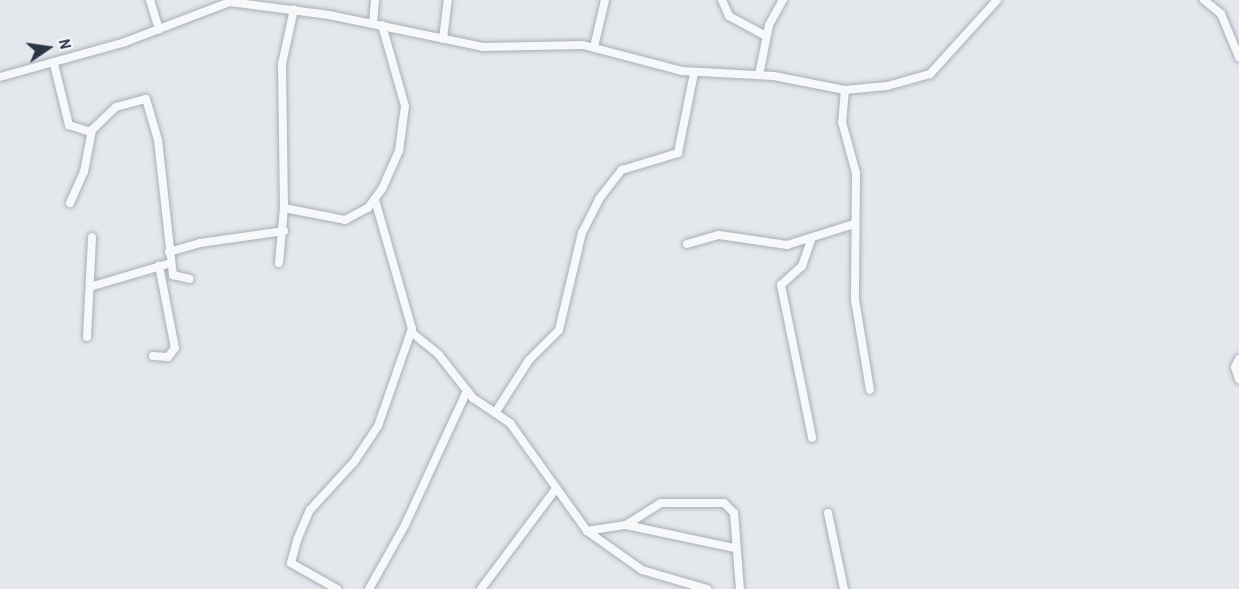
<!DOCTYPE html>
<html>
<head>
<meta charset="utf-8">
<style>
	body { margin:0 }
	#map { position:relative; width:1239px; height:589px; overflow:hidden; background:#e4e7ec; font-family:"Archivo Narrow",sans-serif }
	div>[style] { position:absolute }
	.roads { filter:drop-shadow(0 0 2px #a9aeb7) drop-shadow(0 0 2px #a9aeb7) }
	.street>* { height:8px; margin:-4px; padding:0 4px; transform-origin:4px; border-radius:4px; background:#f7f8fa }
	span { translate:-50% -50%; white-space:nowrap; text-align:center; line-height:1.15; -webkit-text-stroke:5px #f4f6f9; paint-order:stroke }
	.north { position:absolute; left:18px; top:18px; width:60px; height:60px; -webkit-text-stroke:4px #f4f6f9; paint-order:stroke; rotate:77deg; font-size:16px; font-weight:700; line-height:24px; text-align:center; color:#2b3445 }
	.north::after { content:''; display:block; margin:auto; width:21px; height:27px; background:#2b3445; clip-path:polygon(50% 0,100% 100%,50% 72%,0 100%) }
</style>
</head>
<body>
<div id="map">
	<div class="roads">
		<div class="street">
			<i style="left:150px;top:0;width:31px;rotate:73deg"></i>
			<i style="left:722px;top:0;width:17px;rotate:66deg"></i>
			<i style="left:729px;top:16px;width:42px;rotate:28.4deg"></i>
			<i style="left:1204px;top:0;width:22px;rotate:39deg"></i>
			<i style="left:1221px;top:14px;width:47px;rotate:67.3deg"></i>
			<i style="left:373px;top:23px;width:23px;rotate:-85deg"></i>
			<i style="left:443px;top:39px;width:39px;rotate:-83deg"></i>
			<i style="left:594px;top:47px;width:48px;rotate:-76.8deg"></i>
			<i style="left:54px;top:64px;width:63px;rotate:76.2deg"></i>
			<i style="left:69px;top:125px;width:23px;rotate:18deg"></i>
			<i style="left:759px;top:75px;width:51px;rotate:-78.7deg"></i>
			<i style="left:769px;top:25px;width:29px;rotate:-61deg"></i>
			<i style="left:0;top:77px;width:130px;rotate:-15.6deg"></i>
			<i style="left:125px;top:42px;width:112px;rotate:-20.9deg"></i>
			<i style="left:230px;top:2px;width:100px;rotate:7.5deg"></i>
			<i style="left:329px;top:15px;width:157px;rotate:11.7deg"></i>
			<i style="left:483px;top:47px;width:100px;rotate:-1.1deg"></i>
			<i style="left:583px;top:45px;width:102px;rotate:14.7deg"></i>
			<i style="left:682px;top:71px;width:92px;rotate:3.1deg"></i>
			<i style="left:774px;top:76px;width:72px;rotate:11.2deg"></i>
			<i style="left:845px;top:90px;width:42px;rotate:-5.4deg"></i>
			<i style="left:887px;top:86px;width:45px;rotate:-15.6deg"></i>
			<i style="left:930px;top:74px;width:100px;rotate:-47.8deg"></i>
			<i style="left:845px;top:90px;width:32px;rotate:95deg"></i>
			<i style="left:842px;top:122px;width:53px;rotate:74.6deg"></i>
			<i style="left:856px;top:173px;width:127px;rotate:90.5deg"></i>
			<i style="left:855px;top:300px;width:91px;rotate:80.5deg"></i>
			<i style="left:70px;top:203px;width:34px;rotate:-66deg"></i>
			<i style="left:84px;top:172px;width:43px;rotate:-79.2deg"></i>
			<i style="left:92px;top:130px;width:33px;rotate:-44deg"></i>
			<i style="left:116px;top:107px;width:31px;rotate:-15deg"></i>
			<i style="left:146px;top:99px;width:43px;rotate:73.7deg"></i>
			<i style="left:158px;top:140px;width:136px;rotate:83.7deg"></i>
			<i style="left:173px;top:275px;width:17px;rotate:13deg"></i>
			<i style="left:284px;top:208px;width:62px;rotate:11.1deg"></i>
			<i style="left:345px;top:220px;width:26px;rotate:-28deg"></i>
			<i style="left:368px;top:208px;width:24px;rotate:-54deg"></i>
			<i style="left:382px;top:189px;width:42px;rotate:-65.9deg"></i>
			<i style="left:399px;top:151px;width:45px;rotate:-82.4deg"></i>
			<i style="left:405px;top:106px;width:84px;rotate:-105.9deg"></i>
			<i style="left:811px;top:240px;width:28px;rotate:109deg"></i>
			<i style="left:802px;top:266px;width:28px;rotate:138deg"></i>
			<i style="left:781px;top:285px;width:156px;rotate:78.5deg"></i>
			<i style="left:687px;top:244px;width:33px;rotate:-16deg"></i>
			<i style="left:719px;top:235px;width:69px;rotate:8.4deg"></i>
			<i style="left:787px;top:245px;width:70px;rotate:-17.4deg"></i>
			<i style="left:169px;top:252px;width:32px;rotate:-16deg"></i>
			<i style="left:200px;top:243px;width:85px;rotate:-8.1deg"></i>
			<i style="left:279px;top:263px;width:55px;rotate:-84.8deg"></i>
			<i style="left:284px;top:208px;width:144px;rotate:-90.8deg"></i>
			<i style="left:282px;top:64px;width:56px;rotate:-77.7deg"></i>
			<i style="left:93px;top:286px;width:81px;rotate:-16.4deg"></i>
			<i style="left:411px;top:332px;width:36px;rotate:39deg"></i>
			<i style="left:439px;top:355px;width:55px;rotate:51.7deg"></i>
			<i style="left:473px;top:398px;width:45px;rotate:34deg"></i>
			<i style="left:510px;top:423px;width:133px;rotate:54.5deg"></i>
			<i style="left:587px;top:531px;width:67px;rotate:35.3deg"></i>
			<i style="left:642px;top:570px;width:68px;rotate:16.3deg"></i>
			<i style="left:87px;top:337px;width:100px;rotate:-87.1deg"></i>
			<i style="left:153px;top:356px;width:15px;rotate:4deg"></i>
			<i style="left:168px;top:357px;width:11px;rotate:-52deg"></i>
			<i style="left:175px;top:348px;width:84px;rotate:-101deg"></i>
			<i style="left:1239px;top:359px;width:9px;rotate:117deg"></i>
			<i style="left:1235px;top:367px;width:13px;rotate:72deg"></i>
			<i style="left:495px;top:413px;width:63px;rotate:-57.3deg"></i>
			<i style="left:529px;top:360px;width:42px;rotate:-45deg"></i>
			<i style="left:559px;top:330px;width:100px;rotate:-76.7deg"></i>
			<i style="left:582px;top:233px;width:38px;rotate:-63deg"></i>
			<i style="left:599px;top:199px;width:37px;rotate:-52deg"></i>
			<i style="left:622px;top:170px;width:59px;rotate:-16.9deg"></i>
			<i style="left:678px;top:153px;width:82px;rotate:-78.7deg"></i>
			<i style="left:828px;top:513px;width:78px;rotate:78.1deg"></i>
			<i style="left:626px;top:525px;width:110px;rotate:12deg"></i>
			<i style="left:587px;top:531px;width:39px;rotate:-9deg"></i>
			<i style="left:626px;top:525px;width:41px;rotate:-32.2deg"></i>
			<i style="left:661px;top:503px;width:63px"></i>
			<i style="left:724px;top:503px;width:14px;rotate:45deg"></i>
			<i style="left:734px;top:513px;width:76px;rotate:85.5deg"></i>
			<i style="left:337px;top:589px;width:53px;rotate:-150.5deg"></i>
			<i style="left:291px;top:563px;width:24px;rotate:-75deg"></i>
			<i style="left:297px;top:540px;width:33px;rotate:-67deg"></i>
			<i style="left:310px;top:510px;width:65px;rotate:-47.5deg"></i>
			<i style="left:354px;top:462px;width:43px;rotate:-56.3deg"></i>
			<i style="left:378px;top:426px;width:103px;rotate:-70.7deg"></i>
			<i style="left:412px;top:329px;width:134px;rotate:-106deg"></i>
			<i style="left:369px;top:589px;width:73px;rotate:-60.6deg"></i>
			<i style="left:405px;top:525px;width:148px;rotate:-65.2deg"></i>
			<i style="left:481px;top:589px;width:124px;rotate:-53.2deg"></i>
		</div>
	</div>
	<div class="north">N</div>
</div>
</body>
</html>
